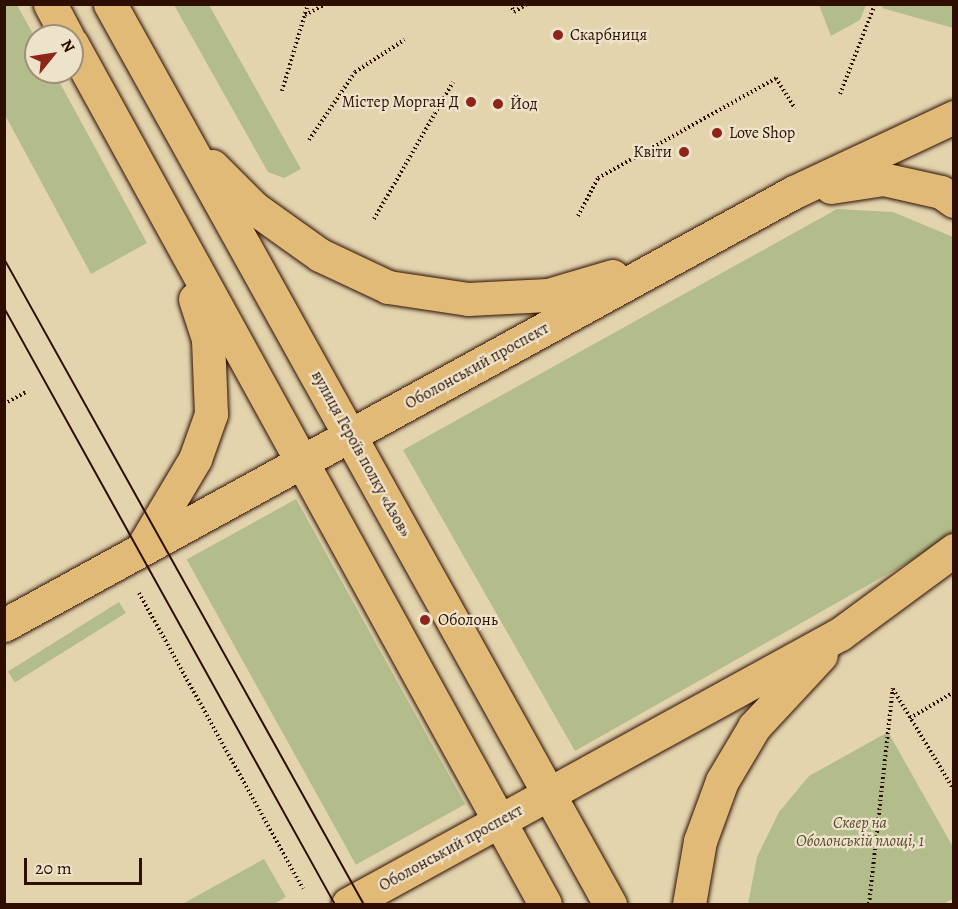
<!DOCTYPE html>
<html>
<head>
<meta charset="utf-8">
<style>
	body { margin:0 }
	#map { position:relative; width:958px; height:909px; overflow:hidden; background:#e3d4ae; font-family:Alegreya,serif }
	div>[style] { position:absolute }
	.green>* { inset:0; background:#b3bd8b; transform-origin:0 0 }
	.path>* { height:4px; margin-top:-2px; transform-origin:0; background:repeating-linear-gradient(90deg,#2d0e00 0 1.5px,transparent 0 4.5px) }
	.roads { filter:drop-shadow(0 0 2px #2d0e00) drop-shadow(0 0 2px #2d0e00) }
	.major>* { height:33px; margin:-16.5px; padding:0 16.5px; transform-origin:16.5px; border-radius:16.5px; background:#e2ba77 }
	.tram>* { height:1.5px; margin:-0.75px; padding:0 0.75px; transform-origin:0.75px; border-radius:0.75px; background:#2d0e00 }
	.dots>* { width:16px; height:16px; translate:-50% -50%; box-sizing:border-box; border:3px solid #ede3ca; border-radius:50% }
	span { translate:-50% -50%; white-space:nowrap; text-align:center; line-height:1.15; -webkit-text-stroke:4.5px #ede3ca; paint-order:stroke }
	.poi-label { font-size:16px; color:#2d0e00 }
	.left { translate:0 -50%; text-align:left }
	.right { translate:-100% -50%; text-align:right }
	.street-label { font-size:16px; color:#2d0e00 }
	.park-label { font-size:16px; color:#5c4b31; font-style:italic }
	.frame { position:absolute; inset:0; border:6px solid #2d0e00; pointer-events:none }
	.north { position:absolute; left:24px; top:24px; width:60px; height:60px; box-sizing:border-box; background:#ede3ca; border:2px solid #a08e79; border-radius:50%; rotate:60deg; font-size:16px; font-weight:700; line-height:24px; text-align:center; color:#2d0e00 }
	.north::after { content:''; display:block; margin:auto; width:21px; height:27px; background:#8f2418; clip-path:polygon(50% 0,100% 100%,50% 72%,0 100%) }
	.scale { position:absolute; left:24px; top:858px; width:118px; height:27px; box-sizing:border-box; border:3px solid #2d0e00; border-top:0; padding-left:8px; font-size:18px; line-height:21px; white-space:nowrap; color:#2d0e00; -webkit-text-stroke:4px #ede3ca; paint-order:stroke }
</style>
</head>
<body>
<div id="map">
	<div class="green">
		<i style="clip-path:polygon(4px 5px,17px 5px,36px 39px,36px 72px,54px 72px,147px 243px,91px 274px,5px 115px)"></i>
		<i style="clip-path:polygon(174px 5px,209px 5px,301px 169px,284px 178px,268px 172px)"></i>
		<i style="clip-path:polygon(819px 5px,866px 5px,860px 20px,831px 36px)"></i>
		<i style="clip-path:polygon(883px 5px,953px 5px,953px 28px,882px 8px)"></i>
		<i style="clip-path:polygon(837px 209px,893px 212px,953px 237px,953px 537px,575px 751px,403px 450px)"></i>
		<i style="left:296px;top:499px;width:349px;height:125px;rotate:61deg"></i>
		<i style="left:119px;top:602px;width:13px;height:131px;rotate:58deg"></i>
		<i style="clip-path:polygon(888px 732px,953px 847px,953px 899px,943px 904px,748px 904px,757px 857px,779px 812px,809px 776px)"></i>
		<i style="clip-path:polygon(264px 859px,286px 897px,274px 904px,182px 904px)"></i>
	</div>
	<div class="path">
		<i style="left:510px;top:4px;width:9px;rotate:63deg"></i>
		<i style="left:514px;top:12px;width:15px;rotate:-32deg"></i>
		<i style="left:305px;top:15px;width:24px;rotate:-28deg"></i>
		<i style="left:282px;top:91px;width:91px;rotate:-73.4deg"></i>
		<i style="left:840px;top:94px;width:97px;rotate:-68.7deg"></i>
		<i style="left:309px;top:140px;width:82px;rotate:-55.9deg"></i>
		<i style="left:355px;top:72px;width:59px;rotate:-33.1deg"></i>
		<i style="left:578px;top:216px;width:43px;rotate:-62.2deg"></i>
		<i style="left:598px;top:178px;width:204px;rotate:-29.3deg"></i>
		<i style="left:776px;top:78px;width:36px;rotate:58deg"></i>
		<i style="left:374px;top:219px;width:158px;rotate:-60deg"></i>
		<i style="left:4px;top:404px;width:25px;rotate:-29deg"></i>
		<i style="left:139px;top:593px;width:338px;rotate:61deg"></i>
		<i style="left:893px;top:689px;width:118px;rotate:58.9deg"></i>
		<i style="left:910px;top:718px;width:51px;rotate:-30.6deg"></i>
		<i style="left:869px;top:904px;width:217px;rotate:-83.7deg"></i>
	</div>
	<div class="roads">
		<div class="major">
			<i style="left:50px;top:4px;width:36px;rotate:62deg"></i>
			<i style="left:110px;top:4px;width:1030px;rotate:60.95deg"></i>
			<i style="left:72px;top:44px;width:981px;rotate:61.19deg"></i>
			<i style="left:212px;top:166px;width:59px;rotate:45deg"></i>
			<i style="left:254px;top:208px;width:81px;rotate:35.5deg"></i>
			<i style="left:320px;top:255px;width:75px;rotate:25.2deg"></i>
			<i style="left:388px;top:287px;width:81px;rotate:8.5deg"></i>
			<i style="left:468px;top:299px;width:80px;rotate:-2.9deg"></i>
			<i style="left:548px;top:295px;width:67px;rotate:-16.5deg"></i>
			<i style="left:831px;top:187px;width:53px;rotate:-8.7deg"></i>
			<i style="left:883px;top:179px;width:59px;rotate:12.6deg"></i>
			<i style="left:941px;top:192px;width:16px;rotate:35deg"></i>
			<i style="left:142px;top:548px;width:104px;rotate:-59.2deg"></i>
			<i style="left:195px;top:459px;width:48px;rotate:-70.4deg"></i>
			<i style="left:211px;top:414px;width:75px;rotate:-92.3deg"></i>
			<i style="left:208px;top:339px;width:42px;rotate:-108deg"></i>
			<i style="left:4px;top:625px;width:901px;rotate:-28.73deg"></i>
			<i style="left:794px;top:192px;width:177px;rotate:-25.1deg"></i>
			<i style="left:348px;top:904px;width:561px;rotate:-28.76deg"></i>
			<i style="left:840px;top:634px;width:142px;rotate:-36.4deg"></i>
			<i style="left:689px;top:904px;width:64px;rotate:-80.1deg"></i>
			<i style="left:700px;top:841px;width:64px;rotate:-69.9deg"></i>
			<i style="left:722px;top:781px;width:63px;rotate:-59.3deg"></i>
			<i style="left:754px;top:727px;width:98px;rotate:-47.1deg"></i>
		</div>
	</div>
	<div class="tram">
		<i style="left:4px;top:258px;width:740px;rotate:60.87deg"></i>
		<i style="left:4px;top:307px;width:683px;rotate:60.99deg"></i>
	</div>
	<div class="dots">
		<i style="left:558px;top:35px;background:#8f2418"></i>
		<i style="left:471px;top:102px;background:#8f2418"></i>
		<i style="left:498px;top:104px;background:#8f2418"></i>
		<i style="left:717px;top:133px;background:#8f2418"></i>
		<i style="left:684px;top:152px;background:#8f2418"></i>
		<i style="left:425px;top:620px;background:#8f2418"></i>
	</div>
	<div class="poi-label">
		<span class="left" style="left:570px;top:35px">Скарбниця</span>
		<span class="right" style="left:459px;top:102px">Містер Морган Д</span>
		<span class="left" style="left:510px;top:104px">Йод</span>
		<span class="left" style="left:729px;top:133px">Love Shop</span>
		<span class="right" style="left:672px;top:152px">Квіти</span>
		<span class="left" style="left:438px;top:620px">Оболонь</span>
	</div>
	<div class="street-label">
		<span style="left:477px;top:366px;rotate:-29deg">Оболонський проспект</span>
		<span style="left:361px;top:454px;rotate:61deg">вулиця Героїв полку «Азов»</span>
		<span style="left:451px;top:848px;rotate:-29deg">Оболонський проспект</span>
	</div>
	<div class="park-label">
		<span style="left:860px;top:832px">Сквер на<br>Оболонській площі, 1</span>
	</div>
	<div class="frame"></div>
	<div class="north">N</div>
	<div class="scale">20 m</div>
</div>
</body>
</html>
